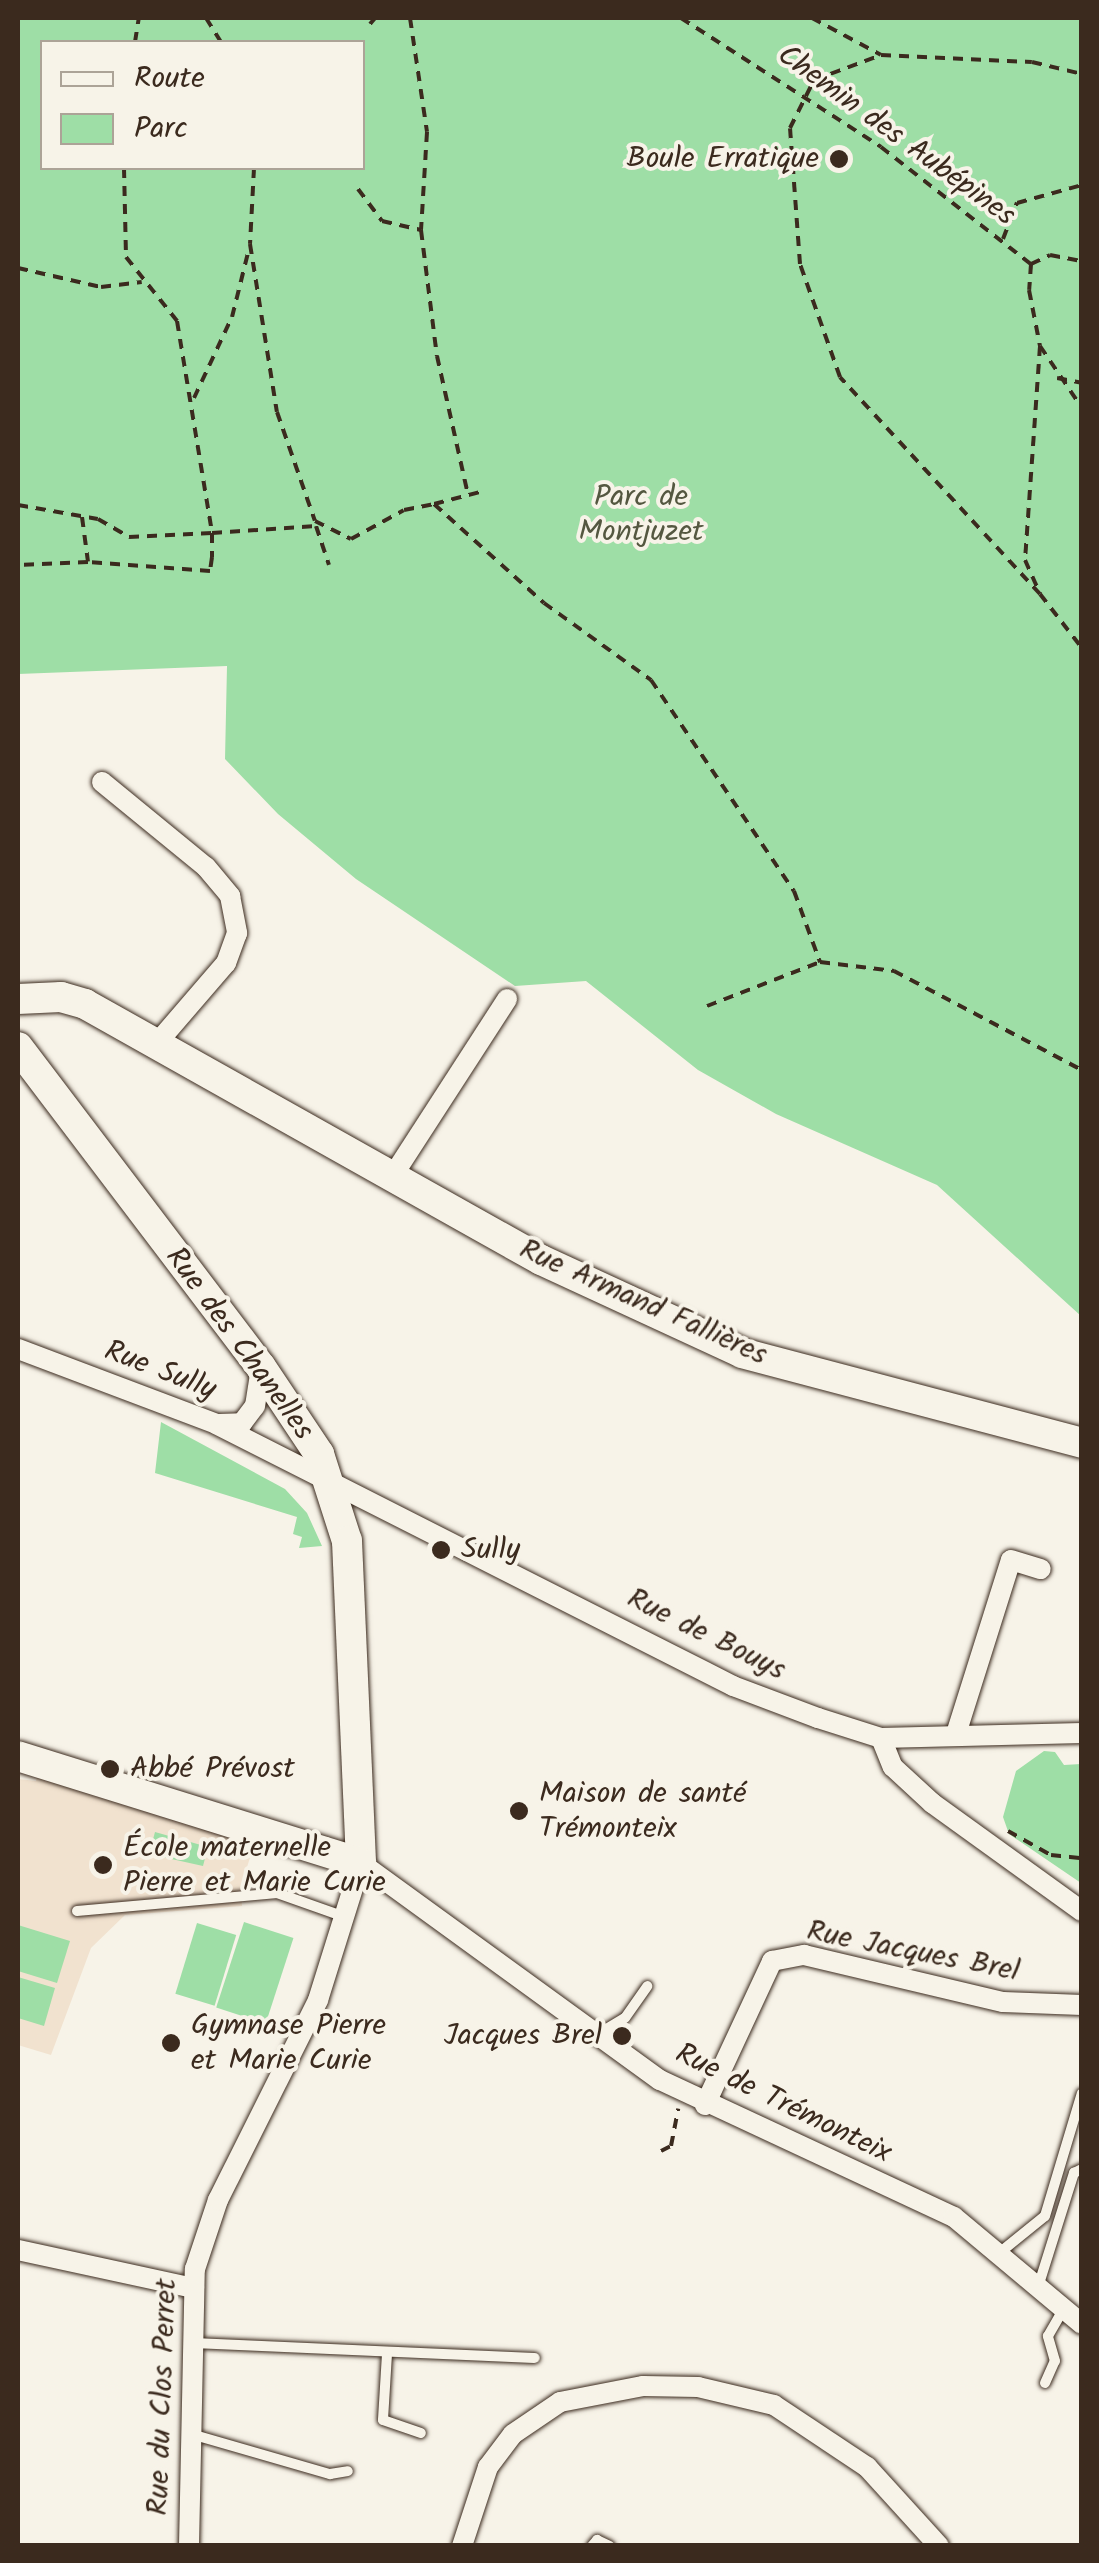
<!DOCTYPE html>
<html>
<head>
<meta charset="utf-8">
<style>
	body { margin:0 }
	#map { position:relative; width:1099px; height:2563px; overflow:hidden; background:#f7f3e8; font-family:Kalam,sans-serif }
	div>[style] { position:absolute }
	.built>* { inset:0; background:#f1e2cf }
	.green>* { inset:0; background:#9edea6; transform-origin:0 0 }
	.path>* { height:4px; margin-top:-2px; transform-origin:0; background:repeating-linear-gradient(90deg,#3b2a1e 0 10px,transparent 0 18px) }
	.roads { filter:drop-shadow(0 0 2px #3b2a1e) drop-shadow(0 0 2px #3b2a1e) }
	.lane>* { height:10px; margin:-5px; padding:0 5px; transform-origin:5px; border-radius:5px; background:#f7f3e8 }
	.street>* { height:20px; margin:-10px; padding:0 10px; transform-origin:10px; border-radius:10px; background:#f7f3e8 }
	.secondary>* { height:30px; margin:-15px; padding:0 15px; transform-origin:15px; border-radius:15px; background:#f7f3e8 }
	.dots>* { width:28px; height:28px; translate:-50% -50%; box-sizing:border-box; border:5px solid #f7f3e8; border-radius:50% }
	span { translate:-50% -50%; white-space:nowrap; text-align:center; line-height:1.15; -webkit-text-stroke:8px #f7f3e8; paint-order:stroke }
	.street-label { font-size:30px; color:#3b2a1e }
	.poi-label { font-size:30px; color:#3b2a1e }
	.right { translate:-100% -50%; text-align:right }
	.left { translate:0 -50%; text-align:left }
	.park-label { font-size:30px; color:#545740 }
	.frame { position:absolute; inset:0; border:20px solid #3b2a1e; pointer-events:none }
	.legend { position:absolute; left:40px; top:40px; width:325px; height:130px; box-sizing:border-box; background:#f7f3e8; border:2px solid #aca397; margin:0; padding:12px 18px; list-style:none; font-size:30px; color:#3b2a1e }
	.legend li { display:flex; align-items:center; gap:20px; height:50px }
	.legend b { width:50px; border:2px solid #aca397 }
</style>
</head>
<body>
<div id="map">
	<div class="built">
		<i style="clip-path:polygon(37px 1776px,255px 1842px,241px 1886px,242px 1906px,125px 1915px,91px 1948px,51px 2055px,18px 2045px,18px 1779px,36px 1781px)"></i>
	</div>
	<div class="green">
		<i style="clip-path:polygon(evenodd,18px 18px,1081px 18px,1081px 1316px,937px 1185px,776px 1114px,698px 1070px,586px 981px,515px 986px,356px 879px,278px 814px,225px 759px,227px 666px,18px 674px,18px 18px,42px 42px,362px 42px,362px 168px,42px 168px,42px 42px)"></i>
		<i style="clip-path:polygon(161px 1422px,285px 1489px,307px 1513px,322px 1546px,299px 1548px,302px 1537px,293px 1534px,297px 1517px,155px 1473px)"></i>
		<i style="clip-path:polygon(1044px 1751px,1055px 1752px,1064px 1765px,1081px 1764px,1081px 1883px,1009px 1834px,1003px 1817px,1016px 1771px)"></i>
		<i style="clip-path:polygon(155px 1832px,208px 1847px,203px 1866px,149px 1854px)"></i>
		<i style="left:244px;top:1922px;width:52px;height:90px;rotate:18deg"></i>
		<i style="left:197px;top:1923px;width:41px;height:74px;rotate:17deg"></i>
		<i style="clip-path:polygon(18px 1925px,70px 1941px,57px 1983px,18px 1971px)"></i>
		<i style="clip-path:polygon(18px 1977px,55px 1988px,44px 2026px,18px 2018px)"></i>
	</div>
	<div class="path">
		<i style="left:206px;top:18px;width:28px;rotate:58deg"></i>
		<i style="left:410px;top:18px;width:115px;rotate:81.5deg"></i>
		<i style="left:427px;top:132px;width:98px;rotate:93.5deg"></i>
		<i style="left:421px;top:230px;width:127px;rotate:82.8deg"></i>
		<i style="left:437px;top:356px;width:142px;rotate:77.4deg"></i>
		<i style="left:681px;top:18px;width:238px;rotate:32.8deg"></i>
		<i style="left:881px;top:147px;width:190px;rotate:38deg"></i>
		<i style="left:812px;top:18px;width:78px;rotate:28.2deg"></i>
		<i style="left:370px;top:24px;width:8px;rotate:-50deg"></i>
		<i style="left:135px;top:42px;width:24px;rotate:-81deg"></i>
		<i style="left:124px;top:168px;width:89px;rotate:88.7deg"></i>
		<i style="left:126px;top:257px;width:82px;rotate:51.4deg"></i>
		<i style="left:177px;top:321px;width:215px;rotate:80.6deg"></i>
		<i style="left:212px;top:533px;width:104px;rotate:-3.9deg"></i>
		<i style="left:254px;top:168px;width:76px;rotate:93deg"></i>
		<i style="left:250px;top:244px;width:170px;rotate:80.9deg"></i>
		<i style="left:277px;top:412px;width:115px;rotate:70.8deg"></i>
		<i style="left:315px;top:521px;width:40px;rotate:26.6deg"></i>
		<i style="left:351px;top:539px;width:60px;rotate:-28.7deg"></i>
		<i style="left:404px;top:510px;width:31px;rotate:-11deg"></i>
		<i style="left:434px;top:504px;width:148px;rotate:42deg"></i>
		<i style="left:544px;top:603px;width:132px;rotate:35.7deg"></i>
		<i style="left:651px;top:680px;width:255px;rotate:55.9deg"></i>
		<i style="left:794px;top:891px;width:76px;rotate:69.9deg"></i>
		<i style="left:358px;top:189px;width:40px;rotate:53deg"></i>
		<i style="left:382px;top:221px;width:40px;rotate:13deg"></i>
		<i style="left:1003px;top:239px;width:39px;rotate:-69deg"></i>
		<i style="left:1017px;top:203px;width:67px;rotate:-15.5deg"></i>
		<i style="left:1031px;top:264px;width:26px;rotate:94deg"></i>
		<i style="left:1029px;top:290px;width:57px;rotate:78.9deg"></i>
		<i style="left:1040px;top:346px;width:75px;rotate:55.9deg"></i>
		<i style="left:1031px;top:264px;width:21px;rotate:-25deg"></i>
		<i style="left:1050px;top:255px;width:33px;rotate:11deg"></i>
		<i style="left:18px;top:268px;width:85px;rotate:12.9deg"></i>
		<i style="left:101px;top:287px;width:41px;rotate:-7deg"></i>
		<i style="left:1040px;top:346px;width:215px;rotate:94deg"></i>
		<i style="left:1025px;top:560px;width:37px;rotate:66deg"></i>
		<i style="left:1040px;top:594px;width:68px;rotate:52.1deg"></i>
		<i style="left:1057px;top:378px;width:25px;rotate:11deg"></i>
		<i style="left:194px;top:398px;width:89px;rotate:-64.9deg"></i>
		<i style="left:232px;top:317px;width:70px;rotate:-76deg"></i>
		<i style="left:434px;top:504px;width:52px;rotate:-14.6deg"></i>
		<i style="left:18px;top:505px;width:81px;rotate:9.9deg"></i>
		<i style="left:98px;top:519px;width:36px;rotate:30deg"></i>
		<i style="left:129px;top:537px;width:83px;rotate:-2.8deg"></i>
		<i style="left:212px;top:533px;width:24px;rotate:90deg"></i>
		<i style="left:212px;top:557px;width:14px;rotate:98deg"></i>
		<i style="left:210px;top:571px;width:122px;rotate:-175.8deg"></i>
		<i style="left:88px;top:562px;width:70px;rotate:177.5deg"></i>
		<i style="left:82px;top:517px;width:45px;rotate:82.4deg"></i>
		<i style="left:316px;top:526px;width:41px;rotate:71.6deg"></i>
		<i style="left:1040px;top:594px;width:295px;rotate:-132.7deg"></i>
		<i style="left:840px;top:377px;width:120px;rotate:-109.5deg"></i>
		<i style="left:800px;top:264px;width:136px;rotate:-94.2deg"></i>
		<i style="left:790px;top:128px;width:54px;rotate:-63.4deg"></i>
		<i style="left:814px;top:80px;width:72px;rotate:-20.5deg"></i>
		<i style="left:881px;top:55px;width:151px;rotate:2.7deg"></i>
		<i style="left:1032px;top:62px;width:51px;rotate:13.5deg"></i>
		<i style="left:707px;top:1006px;width:121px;rotate:-21.3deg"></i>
		<i style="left:820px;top:962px;width:75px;rotate:6.9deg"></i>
		<i style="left:894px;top:971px;width:212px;rotate:27.8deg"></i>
		<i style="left:1008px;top:1831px;width:49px;rotate:29.2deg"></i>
		<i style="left:1051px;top:1855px;width:31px;rotate:6deg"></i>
		<i style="left:661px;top:2151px;width:11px;rotate:-27deg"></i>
		<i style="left:671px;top:2146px;width:38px;rotate:-79deg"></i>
	</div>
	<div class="roads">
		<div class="lane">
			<i style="left:77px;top:1911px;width:201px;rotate:-5.1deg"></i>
			<i style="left:277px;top:1893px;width:72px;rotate:19.4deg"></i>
			<i style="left:598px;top:2034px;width:31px;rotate:-31deg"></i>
			<i style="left:625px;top:2018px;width:39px;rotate:-55deg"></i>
			<i style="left:998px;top:2254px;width:60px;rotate:-39deg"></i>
			<i style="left:1045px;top:2216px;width:128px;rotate:-73.3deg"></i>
			<i style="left:1038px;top:2287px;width:120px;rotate:-72.5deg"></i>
			<i style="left:1074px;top:2173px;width:9px;rotate:-27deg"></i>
			<i style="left:193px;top:2343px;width:342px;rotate:2.5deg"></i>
			<i style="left:387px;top:2354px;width:66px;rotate:93.5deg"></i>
			<i style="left:383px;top:2420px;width:40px;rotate:18.9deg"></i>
			<i style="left:1045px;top:2383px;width:24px;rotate:-66deg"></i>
			<i style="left:1055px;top:2361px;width:26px;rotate:-106deg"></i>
			<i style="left:1048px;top:2336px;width:32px;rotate:-60deg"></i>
			<i style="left:191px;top:2434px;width:145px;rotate:16.1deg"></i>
			<i style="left:330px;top:2474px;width:18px;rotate:-9deg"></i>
			<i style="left:592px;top:2546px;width:8px;rotate:-50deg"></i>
			<i style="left:597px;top:2540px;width:14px;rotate:25deg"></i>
		</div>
		<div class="street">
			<i style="left:102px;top:782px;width:134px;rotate:39.3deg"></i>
			<i style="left:206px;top:867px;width:38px;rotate:50deg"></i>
			<i style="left:230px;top:896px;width:38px;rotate:79deg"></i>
			<i style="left:237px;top:933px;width:32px;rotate:110deg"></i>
			<i style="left:226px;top:963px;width:104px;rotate:130.7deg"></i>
			<i style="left:392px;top:1177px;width:212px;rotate:-57.1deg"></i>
			<i style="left:18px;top:1349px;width:212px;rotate:20.7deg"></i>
			<i style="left:216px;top:1424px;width:580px;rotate:26.87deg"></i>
			<i style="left:733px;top:1686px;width:91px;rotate:20.6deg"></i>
			<i style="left:818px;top:1718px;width:66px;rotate:17.6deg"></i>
			<i style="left:881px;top:1738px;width:201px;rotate:-1.4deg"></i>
			<i style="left:219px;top:1424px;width:23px;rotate:-2deg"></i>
			<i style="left:242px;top:1423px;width:21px;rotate:-53deg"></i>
			<i style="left:255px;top:1406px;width:39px;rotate:-81deg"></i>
			<i style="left:956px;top:1734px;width:182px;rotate:-72.5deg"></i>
			<i style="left:1011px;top:1560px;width:31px;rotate:17deg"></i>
			<i style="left:881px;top:1738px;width:31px;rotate:68deg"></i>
			<i style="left:893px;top:1767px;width:53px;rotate:42.7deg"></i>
			<i style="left:932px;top:1803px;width:185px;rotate:35.8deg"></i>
			<i style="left:705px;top:2105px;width:159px;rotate:-65deg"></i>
			<i style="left:772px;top:1961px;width:33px;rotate:-11deg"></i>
			<i style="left:804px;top:1955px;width:204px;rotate:13.3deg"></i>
			<i style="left:1003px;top:2002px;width:79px;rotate:2.2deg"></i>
			<i style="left:18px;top:2250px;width:180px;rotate:12.2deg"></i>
			<i style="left:189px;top:2546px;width:277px;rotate:-88.8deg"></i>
			<i style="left:195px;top:2269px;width:73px;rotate:-71.6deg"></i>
			<i style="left:218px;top:2200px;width:224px;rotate:-63.4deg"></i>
			<i style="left:318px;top:2000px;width:144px;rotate:-72.6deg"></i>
			<i style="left:361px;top:1863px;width:369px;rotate:36deg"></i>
			<i style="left:660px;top:2080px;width:324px;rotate:25deg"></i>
			<i style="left:954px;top:2217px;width:167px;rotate:39.9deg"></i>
			<i style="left:462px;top:2546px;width:83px;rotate:-71.8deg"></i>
			<i style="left:488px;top:2467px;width:41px;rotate:-52.9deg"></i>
			<i style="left:513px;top:2434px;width:57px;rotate:-34.2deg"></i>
			<i style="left:560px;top:2402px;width:85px;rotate:-10.9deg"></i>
			<i style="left:643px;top:2386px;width:55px;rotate:1deg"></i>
			<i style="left:698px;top:2387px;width:78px;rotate:13.3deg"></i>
			<i style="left:774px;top:2405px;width:112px;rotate:33.7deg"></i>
			<i style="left:867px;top:2467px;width:107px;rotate:47.7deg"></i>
		</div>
		<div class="secondary">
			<i style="left:18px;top:999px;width:43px;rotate:-2.7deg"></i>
			<i style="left:61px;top:997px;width:25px;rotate:16deg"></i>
			<i style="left:85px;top:1004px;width:523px;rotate:29.31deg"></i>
			<i style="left:541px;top:1260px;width:221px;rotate:24.8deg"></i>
			<i style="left:742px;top:1353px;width:352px;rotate:14.8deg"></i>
			<i style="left:18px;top:1047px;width:402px;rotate:52.8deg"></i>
			<i style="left:261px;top:1367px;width:105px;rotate:56.3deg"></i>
			<i style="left:319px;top:1454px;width:91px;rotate:72.2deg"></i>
			<i style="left:347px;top:1541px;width:322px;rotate:87.5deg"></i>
			<i style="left:361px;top:1863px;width:359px;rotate:-162.7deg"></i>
		</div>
	</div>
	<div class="dots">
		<i style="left:839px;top:159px;background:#3b2a1e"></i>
		<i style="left:441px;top:1550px;background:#3b2a1e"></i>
		<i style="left:110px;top:1769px;background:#3b2a1e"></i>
		<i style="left:519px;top:1811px;background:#3b2a1e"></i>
		<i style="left:103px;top:1865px;background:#3b2a1e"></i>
		<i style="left:622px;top:2036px;background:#3b2a1e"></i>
		<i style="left:171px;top:2043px;background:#3b2a1e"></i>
	</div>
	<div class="street-label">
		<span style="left:896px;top:136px;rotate:36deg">Chemin des Aubépines</span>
		<span style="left:643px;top:1303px;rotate:24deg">Rue Armand Fallières</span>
		<span style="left:239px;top:1344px;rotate:54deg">Rue des Chanelles</span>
		<span style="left:160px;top:1371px;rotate:21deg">Rue Sully</span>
		<span style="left:706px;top:1635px;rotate:26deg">Rue de Bouys</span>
		<span style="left:913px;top:1952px;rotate:11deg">Rue Jacques Brel</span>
		<span style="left:783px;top:2104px;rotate:26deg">Rue de Trémonteix</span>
		<span style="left:163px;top:2397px;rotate:-88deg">Rue du Clos Perret</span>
	</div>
	<div class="poi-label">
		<span class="right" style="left:819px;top:159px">Boule Erratique</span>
		<span class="left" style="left:461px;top:1550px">Sully</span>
		<span class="left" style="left:130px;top:1769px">Abbé Prévost</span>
		<span class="left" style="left:539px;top:1811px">Maison de santé<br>Trémonteix</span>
		<span class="left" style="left:123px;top:1865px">École maternelle<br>Pierre et Marie Curie</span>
		<span class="left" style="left:191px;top:2043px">Gymnase Pierre<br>et Marie Curie</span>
		<span class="right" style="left:602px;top:2036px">Jacques Brel</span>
	</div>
	<div class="park-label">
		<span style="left:641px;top:514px">Parc de<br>Montjuzet</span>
	</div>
	<div class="frame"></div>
	<ul class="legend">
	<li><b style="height:12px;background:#f7f3e8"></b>Route</li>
	<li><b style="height:28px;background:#9edea6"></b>Parc</li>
	</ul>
</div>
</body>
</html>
